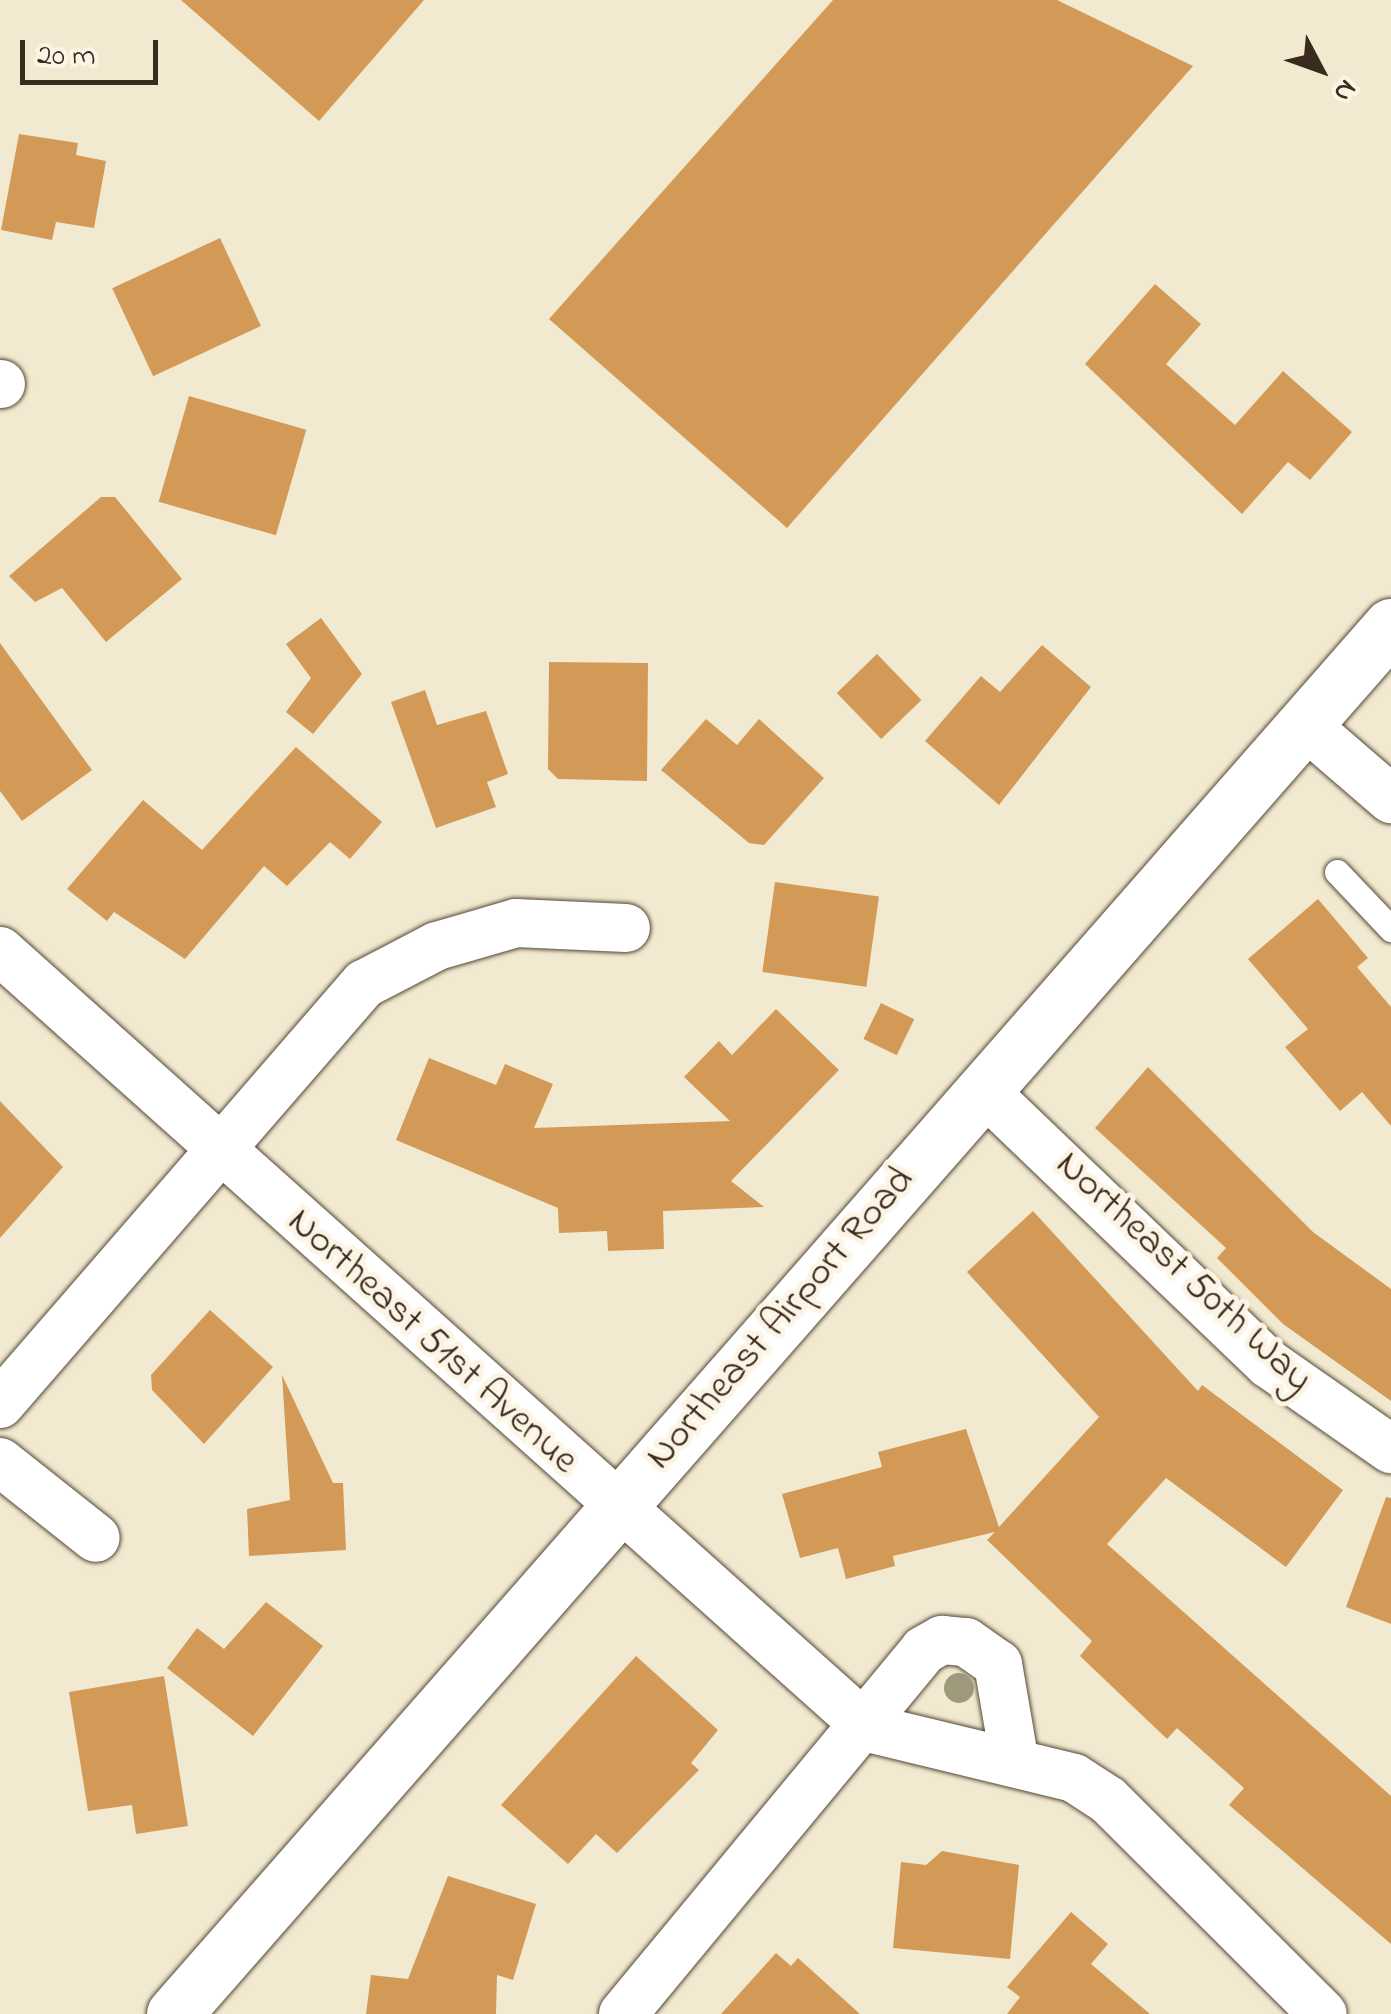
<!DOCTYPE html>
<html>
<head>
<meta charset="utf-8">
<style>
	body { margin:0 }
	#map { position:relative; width:1391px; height:2014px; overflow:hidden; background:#f2ead0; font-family:"Indie Flower",sans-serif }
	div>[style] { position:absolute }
	.building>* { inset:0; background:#d39a57; transform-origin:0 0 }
	.roads { filter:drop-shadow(0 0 2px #564739) drop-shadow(0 0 2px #564739) }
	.lane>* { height:25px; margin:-12.5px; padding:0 12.5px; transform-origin:12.5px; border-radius:12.5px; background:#fff }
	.street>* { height:48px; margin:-24px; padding:0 24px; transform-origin:24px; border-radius:24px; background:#fff }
	.secondary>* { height:55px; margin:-27.5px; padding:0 27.5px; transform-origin:27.5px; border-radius:27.5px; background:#fff }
	.trees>* { width:30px; height:30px; margin:-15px; border-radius:50%; background:#9e9a7b }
	span { translate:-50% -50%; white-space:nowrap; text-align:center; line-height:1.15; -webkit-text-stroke:10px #fcf5e5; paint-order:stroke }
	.street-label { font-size:40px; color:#3b2a1e }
	.north { position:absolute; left:1271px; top:20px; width:100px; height:100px; -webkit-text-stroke:8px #fcf5e5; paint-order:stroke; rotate:131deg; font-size:28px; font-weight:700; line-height:40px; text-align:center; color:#3b2a1e }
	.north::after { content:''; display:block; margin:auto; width:35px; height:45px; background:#3b2a1e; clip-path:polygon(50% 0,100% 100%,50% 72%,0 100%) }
	.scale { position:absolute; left:20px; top:40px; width:138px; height:45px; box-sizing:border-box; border:5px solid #3b2a1e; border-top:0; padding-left:12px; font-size:30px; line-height:35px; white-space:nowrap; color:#3b2a1e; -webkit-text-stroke:8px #fcf5e5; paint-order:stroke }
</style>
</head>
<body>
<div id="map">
	<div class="building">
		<i style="clip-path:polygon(181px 0,424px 0,319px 121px)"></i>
		<i style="clip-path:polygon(833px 0,1057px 0,1193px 66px,787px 528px,549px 319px)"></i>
		<i style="clip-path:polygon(19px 134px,78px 143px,76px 155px,106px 161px,94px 228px,56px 222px,52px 240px,1px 230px)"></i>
		<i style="left:220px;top:238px;width:97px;height:119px;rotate:65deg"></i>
		<i style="clip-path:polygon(1155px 284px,1201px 324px,1166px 364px,1235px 425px,1283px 371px,1352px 432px,1310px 480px,1288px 462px,1242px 514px,1085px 364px)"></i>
		<i style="left:189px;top:396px;width:122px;height:110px;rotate:16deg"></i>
		<i style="clip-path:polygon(101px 497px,115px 497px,182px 579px,106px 642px,62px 588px,35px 602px,9px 576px)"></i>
		<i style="clip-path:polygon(321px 618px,362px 674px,313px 734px,286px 712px,311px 678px,286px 644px)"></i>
		<i style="clip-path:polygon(0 643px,92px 770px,22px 821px,0 791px)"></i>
		<i style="clip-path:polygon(1042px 645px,1091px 687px,999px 805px,925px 741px,981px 676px,1000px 692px)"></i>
		<i style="left:877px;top:654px;width:64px;height:56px;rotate:46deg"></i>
		<i style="clip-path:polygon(549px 662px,648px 663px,647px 781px,558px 779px,548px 769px)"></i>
		<i style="clip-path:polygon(425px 690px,437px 725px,486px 711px,508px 774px,487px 782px,496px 807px,436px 828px,391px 702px)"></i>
		<i style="clip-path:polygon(706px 719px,737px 745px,759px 719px,824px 778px,764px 845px,749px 843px,661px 770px)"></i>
		<i style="clip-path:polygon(296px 747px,382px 822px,350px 859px,330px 842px,287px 886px,264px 866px,185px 959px,114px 912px,107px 921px,67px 889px,143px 800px,202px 850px)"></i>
		<i style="left:775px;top:882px;width:105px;height:91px;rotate:8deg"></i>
		<i style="clip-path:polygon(1318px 899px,1368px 958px,1357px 967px,1391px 1007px,1391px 1126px,1362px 1092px,1340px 1111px,1285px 1047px,1308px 1029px,1248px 959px)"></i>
		<i style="left:881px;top:1003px;width:37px;height:40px;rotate:26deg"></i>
		<i style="clip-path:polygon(776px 1009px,839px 1070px,731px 1181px,764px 1207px,663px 1211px,664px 1249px,608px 1251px,607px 1231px,559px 1233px,558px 1208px,396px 1140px,429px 1058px,496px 1085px,505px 1064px,553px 1084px,534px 1128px,730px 1121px,684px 1077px,719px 1041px,732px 1055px)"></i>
		<i style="clip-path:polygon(1148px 1067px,1313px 1232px,1391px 1289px,1391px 1401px,1283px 1324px,1217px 1258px,1226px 1248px,1095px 1128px)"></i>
		<i style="clip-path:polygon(0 1101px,63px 1167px,0 1238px)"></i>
		<i style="clip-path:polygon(1033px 1211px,1198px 1391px,1202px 1385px,1343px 1490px,1286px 1567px,1166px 1478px,1107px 1544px,1391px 1796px,1391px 1944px,1229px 1805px,1244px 1788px,1177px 1728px,1167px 1739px,1080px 1656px,1092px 1641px,987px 1540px,995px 1532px,893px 1556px,895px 1566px,846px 1579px,838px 1548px,800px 1558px,782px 1494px,882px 1467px,878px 1452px,966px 1429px,999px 1527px,1099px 1417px,967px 1272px)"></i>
		<i style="clip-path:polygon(210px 1310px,273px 1367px,204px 1444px,152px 1390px,151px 1375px)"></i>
		<i style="clip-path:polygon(282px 1375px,333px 1483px,343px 1483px,346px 1550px,249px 1556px,247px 1509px,290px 1500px)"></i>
		<i style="clip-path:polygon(1386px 1497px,1391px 1498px,1391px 1624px,1346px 1607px)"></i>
		<i style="clip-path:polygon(266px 1602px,323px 1646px,253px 1736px,167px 1668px,197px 1628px,224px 1649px)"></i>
		<i style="clip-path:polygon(636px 1656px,718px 1730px,691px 1763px,699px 1770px,617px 1853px,596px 1834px,568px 1864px,501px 1805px)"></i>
		<i style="clip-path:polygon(164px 1676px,188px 1826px,136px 1834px,132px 1805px,88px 1811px,69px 1692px)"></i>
		<i style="clip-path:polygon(942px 1851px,1019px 1865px,1010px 1959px,893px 1948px,901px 1862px,926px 1865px)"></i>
		<i style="clip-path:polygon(448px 1876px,536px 1904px,513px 1980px,497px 1975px,496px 2014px,366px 2014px,371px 1975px,408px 1979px)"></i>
		<i style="clip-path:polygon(1071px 1912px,1108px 1944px,1091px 1964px,1150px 2014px,1007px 2014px,1020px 1997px,1007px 1987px)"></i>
		<i style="clip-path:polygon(776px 1953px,791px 1966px,798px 1958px,860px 2014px,721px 2014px)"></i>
	</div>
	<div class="roads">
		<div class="lane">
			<i style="left:1337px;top:872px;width:79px;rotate:46.5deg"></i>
		</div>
		<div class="street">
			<i style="left:0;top:384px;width:1px"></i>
			<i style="left:1304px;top:724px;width:115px;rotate:40.8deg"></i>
			<i style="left:0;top:951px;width:1165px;rotate:41.83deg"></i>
			<i style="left:868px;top:1728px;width:212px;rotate:13.6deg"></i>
			<i style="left:1074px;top:1778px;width:40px;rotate:32.9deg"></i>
			<i style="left:1108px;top:1800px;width:303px;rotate:44.9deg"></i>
			<i style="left:982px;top:1089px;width:397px;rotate:43.8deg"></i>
			<i style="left:1269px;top:1364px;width:149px;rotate:34.9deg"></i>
			<i style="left:0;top:1404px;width:556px;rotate:-49.09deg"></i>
			<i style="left:364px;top:984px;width:82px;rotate:-27.5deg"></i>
			<i style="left:437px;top:946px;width:82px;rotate:-16.2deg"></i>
			<i style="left:516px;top:923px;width:110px;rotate:2.6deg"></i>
			<i style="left:0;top:1462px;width:122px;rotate:38.4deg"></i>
			<i style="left:623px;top:2014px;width:472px;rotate:-50.4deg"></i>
			<i style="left:924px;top:1650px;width:21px;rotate:-29deg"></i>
			<i style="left:942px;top:1640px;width:24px;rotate:5deg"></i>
			<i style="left:966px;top:1642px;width:39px;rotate:35deg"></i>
			<i style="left:998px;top:1664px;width:95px;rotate:80.3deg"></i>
		</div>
		<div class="secondary">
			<i style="left:174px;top:2014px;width:1846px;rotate:-48.76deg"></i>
		</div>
	</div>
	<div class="trees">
		<i style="left:959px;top:1688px"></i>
	</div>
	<div class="street-label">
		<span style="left:1183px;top:1273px;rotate:43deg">Northeast 50th Way</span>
		<span style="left:781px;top:1319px;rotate:-49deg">Northeast Airport Road</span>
		<span style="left:432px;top:1342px;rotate:42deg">Northeast 51st Avenue</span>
	</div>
	<div class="north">N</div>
	<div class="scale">20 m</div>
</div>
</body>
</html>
